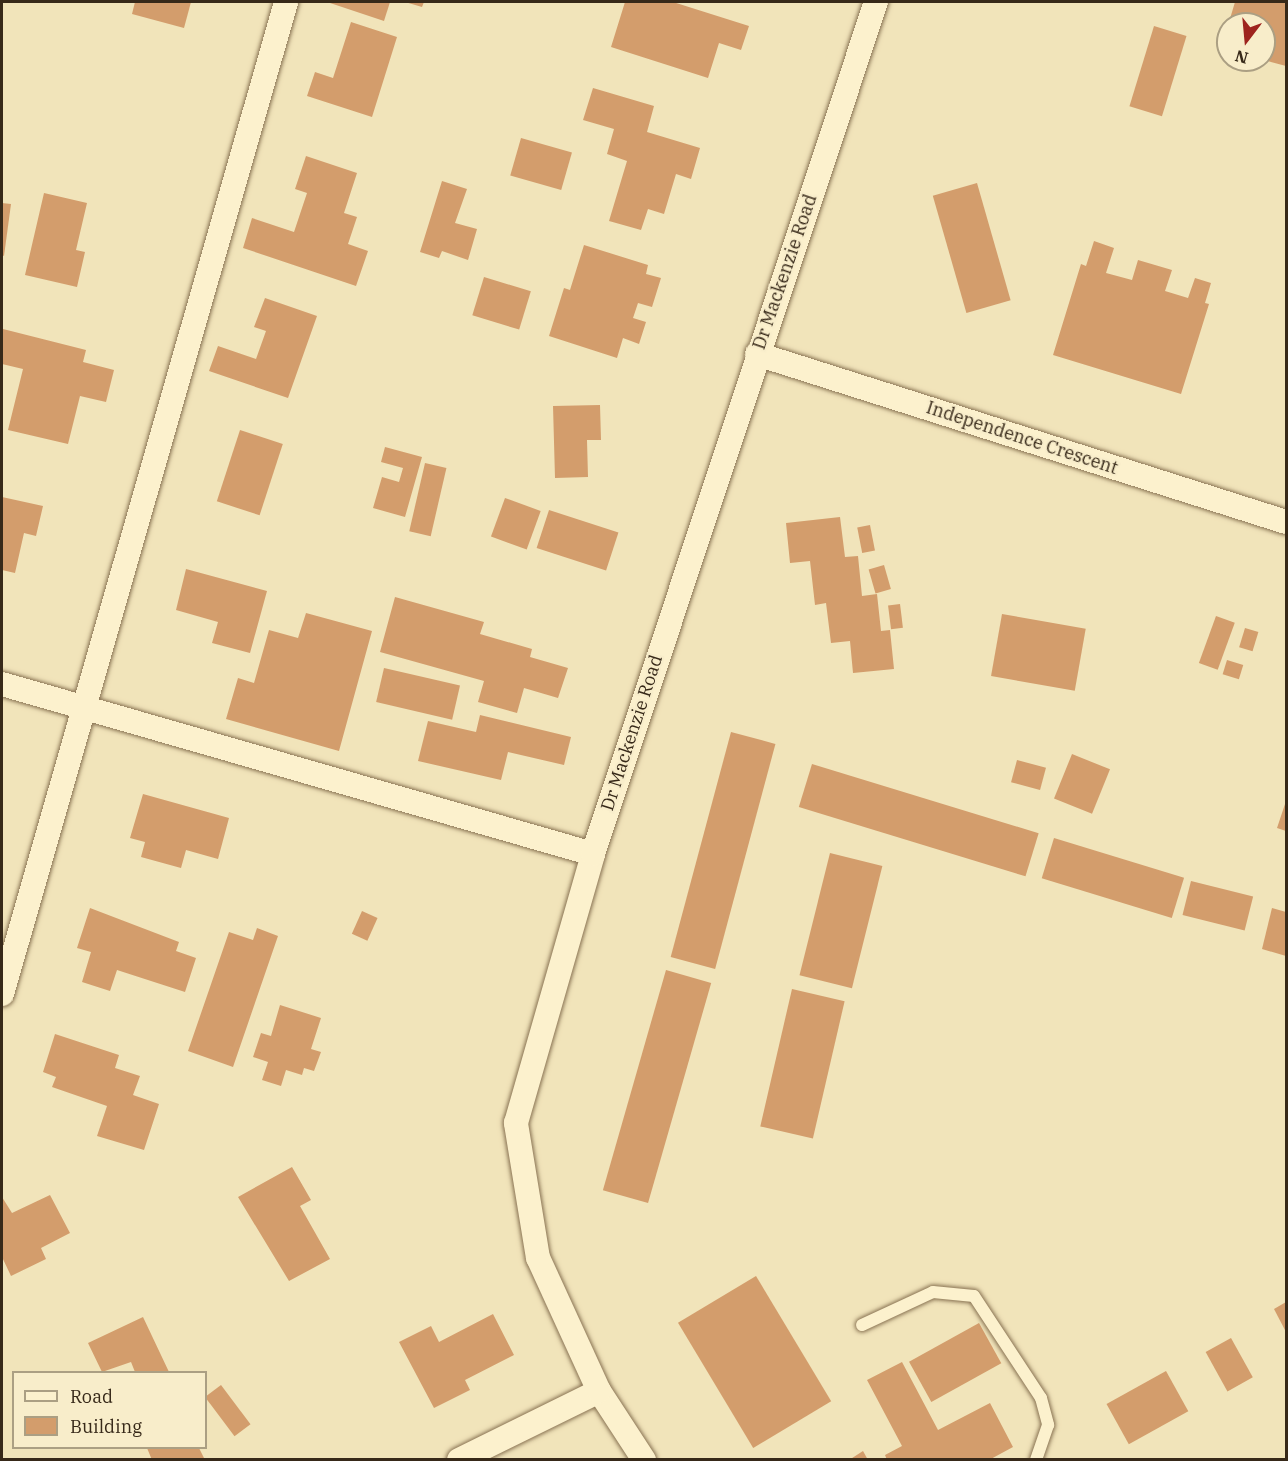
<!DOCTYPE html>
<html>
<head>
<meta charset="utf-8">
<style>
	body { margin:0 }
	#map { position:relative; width:1288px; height:1461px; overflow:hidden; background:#f1e4ba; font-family:"IBM Plex Serif",serif }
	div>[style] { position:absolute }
	.building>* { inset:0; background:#d39d6c; transform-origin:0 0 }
	.roads { filter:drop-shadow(0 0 2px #897353) drop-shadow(0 0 2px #897353) }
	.lane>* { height:12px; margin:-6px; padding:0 6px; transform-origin:6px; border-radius:6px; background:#fcf1cd }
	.street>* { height:24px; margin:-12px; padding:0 12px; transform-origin:12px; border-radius:12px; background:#fcf1cd }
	span { translate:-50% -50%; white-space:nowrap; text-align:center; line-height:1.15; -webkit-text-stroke:4.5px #f8edca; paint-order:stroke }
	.street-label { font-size:18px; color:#372919 }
	.frame { position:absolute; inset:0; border:3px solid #372919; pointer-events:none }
	.legend { position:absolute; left:12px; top:1371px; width:195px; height:78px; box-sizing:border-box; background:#f8edca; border:2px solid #ab9f83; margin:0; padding:8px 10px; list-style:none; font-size:18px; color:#372919 }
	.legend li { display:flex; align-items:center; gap:12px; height:30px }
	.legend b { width:30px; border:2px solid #ab9f83 }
	.north { position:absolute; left:1216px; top:12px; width:60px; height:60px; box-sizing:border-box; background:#f8edca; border:2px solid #ab9f83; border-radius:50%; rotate:196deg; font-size:16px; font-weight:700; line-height:24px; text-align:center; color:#372919 }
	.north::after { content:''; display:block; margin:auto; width:21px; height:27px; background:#9e241e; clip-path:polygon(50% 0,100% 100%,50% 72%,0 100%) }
</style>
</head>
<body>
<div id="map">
	<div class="building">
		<i style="clip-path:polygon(135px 2px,191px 2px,184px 28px,132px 14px)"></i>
		<i style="clip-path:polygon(327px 2px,390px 2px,384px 21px)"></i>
		<i style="clip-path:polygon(405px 2px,424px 2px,422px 7px)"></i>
		<i style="clip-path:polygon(625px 2px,673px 2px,749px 26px,741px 50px,719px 43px,708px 78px,611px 47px)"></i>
		<i style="clip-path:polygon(1235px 2px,1286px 2px,1286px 66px,1264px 60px,1264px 24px,1229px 22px)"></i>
		<i style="clip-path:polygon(351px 22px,397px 37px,372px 117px,307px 96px,315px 72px,333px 78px)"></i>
		<i style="left:1154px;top:26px;width:34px;height:84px;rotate:17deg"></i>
		<i style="clip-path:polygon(1227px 37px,1228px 37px,1228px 57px,1222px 56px)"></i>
		<i style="clip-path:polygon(593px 88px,654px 106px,647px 132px,700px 148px,691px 179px,676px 174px,664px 214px,648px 209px,641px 230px,609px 221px,627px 161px,607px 154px,614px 129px,583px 120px)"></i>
		<i style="left:521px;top:138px;width:53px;height:39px;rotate:16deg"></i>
		<i style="clip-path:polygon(306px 156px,357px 173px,344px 213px,357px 217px,348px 244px,368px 251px,356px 286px,243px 248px,252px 218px,294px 232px,307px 193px,295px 189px)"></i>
		<i style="clip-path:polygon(442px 181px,467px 189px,455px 223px,477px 229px,468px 260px,442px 251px,439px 258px,420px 252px)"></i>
		<i style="left:977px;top:183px;width:122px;height:46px;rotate:74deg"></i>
		<i style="clip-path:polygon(44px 193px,87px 203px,76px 250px,85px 252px,77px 287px,25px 275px)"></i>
		<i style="clip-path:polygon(2px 203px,11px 204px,4px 256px,2px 255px)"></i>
		<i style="clip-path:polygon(1094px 241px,1114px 248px,1106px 273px,1132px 280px,1138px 260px,1172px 270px,1165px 291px,1188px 298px,1195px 278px,1211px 283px,1205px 303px,1209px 304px,1181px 394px,1053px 355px,1081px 264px,1086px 266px)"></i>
		<i style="clip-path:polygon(584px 245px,648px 265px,646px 274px,661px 278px,652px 307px,638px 303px,633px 318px,646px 322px,639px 344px,623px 338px,617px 358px,549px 336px,564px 288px,570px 290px)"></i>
		<i style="left:484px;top:277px;width:49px;height:40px;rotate:17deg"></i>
		<i style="clip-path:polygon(265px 298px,317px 316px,288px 398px,209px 371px,218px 346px,256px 359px,266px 331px,254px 327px)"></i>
		<i style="clip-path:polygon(3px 329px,86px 350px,83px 362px,114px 370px,106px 402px,80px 396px,68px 444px,8px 430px,23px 369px,2px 364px)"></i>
		<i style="clip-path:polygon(600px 405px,601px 440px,587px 440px,588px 477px,555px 478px,553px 406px)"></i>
		<i style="left:240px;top:430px;width:45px;height:75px;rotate:18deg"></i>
		<i style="clip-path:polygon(385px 447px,422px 457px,405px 517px,373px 508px,382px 477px,399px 482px,403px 468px,381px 462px)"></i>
		<i style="left:425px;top:463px;width:22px;height:70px;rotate:13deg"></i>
		<i style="clip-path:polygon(2px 497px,43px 506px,36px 536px,24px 533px,15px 573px,2px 570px)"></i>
		<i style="left:505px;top:498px;width:38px;height:41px;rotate:20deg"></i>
		<i style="left:549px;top:510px;width:73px;height:40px;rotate:18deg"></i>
		<i style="clip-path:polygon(840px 517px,845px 557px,858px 556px,862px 596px,877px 594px,881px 631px,890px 630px,894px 669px,853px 673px,850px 641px,831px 643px,826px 603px,815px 605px,810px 561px,790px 563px,786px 523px)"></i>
		<i style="left:870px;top:525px;width:26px;height:13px;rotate:79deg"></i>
		<i style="left:884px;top:565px;width:25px;height:16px;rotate:74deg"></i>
		<i style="clip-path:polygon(186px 569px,267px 591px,250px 653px,212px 643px,218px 622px,176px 610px)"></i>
		<i style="clip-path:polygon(395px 597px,484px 622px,480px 634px,532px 649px,530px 657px,568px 668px,558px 698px,524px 688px,517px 713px,478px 702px,484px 681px,380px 652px)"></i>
		<i style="left:900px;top:604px;width:24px;height:12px;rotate:83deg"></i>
		<i style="clip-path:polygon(306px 613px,372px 631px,339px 751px,226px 719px,238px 678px,254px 683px,269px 630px,298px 638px)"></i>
		<i style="left:1002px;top:614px;width:85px;height:63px;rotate:10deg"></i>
		<i style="left:1216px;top:616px;width:20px;height:50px;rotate:20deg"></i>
		<i style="left:1245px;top:628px;width:14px;height:20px;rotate:17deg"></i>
		<i style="left:1227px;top:660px;width:17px;height:15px;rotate:17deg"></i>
		<i style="left:384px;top:668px;width:78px;height:35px;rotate:13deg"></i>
		<i style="clip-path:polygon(480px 715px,571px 737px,564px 765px,508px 752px,501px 780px,418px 761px,428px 721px,476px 732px)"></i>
		<i style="left:731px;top:732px;width:46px;height:233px;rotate:15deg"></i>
		<i style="left:1072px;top:754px;width:41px;height:48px;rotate:22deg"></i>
		<i style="left:1017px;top:760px;width:30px;height:23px;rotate:15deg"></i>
		<i style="left:812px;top:764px;width:237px;height:45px;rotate:17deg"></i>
		<i style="clip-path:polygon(143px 794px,229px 818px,218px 859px,186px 850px,181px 868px,141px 857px,145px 842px,130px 838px)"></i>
		<i style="clip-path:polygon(1286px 801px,1286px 831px,1277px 828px)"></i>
		<i style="left:1054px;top:838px;width:136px;height:42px;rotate:17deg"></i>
		<i style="left:830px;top:853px;width:54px;height:126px;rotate:14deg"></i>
		<i style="left:1191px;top:881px;width:64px;height:35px;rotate:14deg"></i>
		<i style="clip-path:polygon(90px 908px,179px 942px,176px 951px,196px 958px,185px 992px,117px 970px,110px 991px,82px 982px,91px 952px,77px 948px)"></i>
		<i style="clip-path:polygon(1272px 908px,1286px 912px,1286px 956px,1262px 949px)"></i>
		<i style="left:362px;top:911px;width:17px;height:25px;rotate:24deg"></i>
		<i style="clip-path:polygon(257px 928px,278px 936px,233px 1067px,188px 1051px,229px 932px,253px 940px)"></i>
		<i style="left:666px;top:970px;width:47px;height:229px;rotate:16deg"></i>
		<i style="left:792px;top:989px;width:54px;height:141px;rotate:13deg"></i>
		<i style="clip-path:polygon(280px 1005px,321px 1018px,311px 1049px,321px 1052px,314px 1071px,304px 1068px,302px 1075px,286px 1070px,281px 1086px,262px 1080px,268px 1062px,253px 1057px,261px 1033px,271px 1036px)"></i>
		<i style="clip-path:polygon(55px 1034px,119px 1055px,115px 1068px,140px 1076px,133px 1095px,159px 1104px,144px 1150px,97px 1136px,107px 1106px,52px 1087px,56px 1077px,43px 1072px)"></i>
		<i style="clip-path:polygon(292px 1167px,311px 1200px,300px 1206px,330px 1259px,289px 1281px,238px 1197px)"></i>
		<i style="clip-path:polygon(50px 1195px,70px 1233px,41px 1248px,46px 1259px,11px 1276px,2px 1257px,2px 1197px,12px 1213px)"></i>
		<i style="left:756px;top:1276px;width:146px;height:91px;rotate:59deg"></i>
		<i style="clip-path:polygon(1286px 1302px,1286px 1332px,1274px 1309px)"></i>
		<i style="clip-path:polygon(493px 1314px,514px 1355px,465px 1380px,470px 1390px,434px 1408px,399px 1342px,431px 1326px,439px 1342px)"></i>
		<i style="clip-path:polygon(143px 1317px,169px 1372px,135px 1372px,131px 1362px,102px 1372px,88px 1343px)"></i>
		<i style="left:979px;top:1323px;width:46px;height:80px;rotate:61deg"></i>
		<i style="left:1231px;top:1338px;width:45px;height:29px;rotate:61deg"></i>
		<i style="clip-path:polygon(902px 1362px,938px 1430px,990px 1403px,1013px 1447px,989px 1460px,887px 1460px,885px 1455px,902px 1446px,867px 1380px)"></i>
		<i style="left:1166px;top:1371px;width:46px;height:68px;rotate:61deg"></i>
		<i style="left:221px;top:1385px;width:49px;height:20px;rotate:53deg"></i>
		<i style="clip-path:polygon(147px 1448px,199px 1448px,205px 1460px,152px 1460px)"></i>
		<i style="clip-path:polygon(863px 1451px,868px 1460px,849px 1460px)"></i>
	</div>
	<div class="roads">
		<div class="lane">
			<i style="left:862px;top:1325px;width:78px;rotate:-24.9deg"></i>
			<i style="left:933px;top:1292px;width:41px;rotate:5.6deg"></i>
			<i style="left:974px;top:1296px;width:122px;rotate:56.7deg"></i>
			<i style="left:1041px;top:1398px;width:28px;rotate:75deg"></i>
			<i style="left:1048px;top:1425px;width:37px;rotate:109deg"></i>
		</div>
		<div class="street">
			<i style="left:757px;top:354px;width:555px;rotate:17.62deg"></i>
			<i style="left:2px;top:684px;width:615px;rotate:16.05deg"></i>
			<i style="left:2px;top:994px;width:1032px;rotate:-74.02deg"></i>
			<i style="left:459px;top:1460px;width:156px;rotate:-26.2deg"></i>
			<i style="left:644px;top:1460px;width:82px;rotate:-123.1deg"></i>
			<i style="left:599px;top:1391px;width:146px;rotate:-114.6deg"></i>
			<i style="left:538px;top:1258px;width:137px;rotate:-99.3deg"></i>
			<i style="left:516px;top:1123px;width:280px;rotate:-74deg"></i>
			<i style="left:593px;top:854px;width:898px;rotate:-71.63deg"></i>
		</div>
	</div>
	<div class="street-label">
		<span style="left:785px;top:272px;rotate:-71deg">Dr Mackenzie Road</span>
		<span style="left:1022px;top:438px;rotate:18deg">Independence Crescent</span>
		<span style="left:632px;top:733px;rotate:-72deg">Dr Mackenzie Road</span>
	</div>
	<div class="frame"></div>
	<ul class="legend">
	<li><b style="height:8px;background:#fcf1cd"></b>Road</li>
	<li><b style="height:16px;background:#d39d6c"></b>Building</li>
	</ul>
	<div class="north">N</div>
</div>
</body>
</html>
